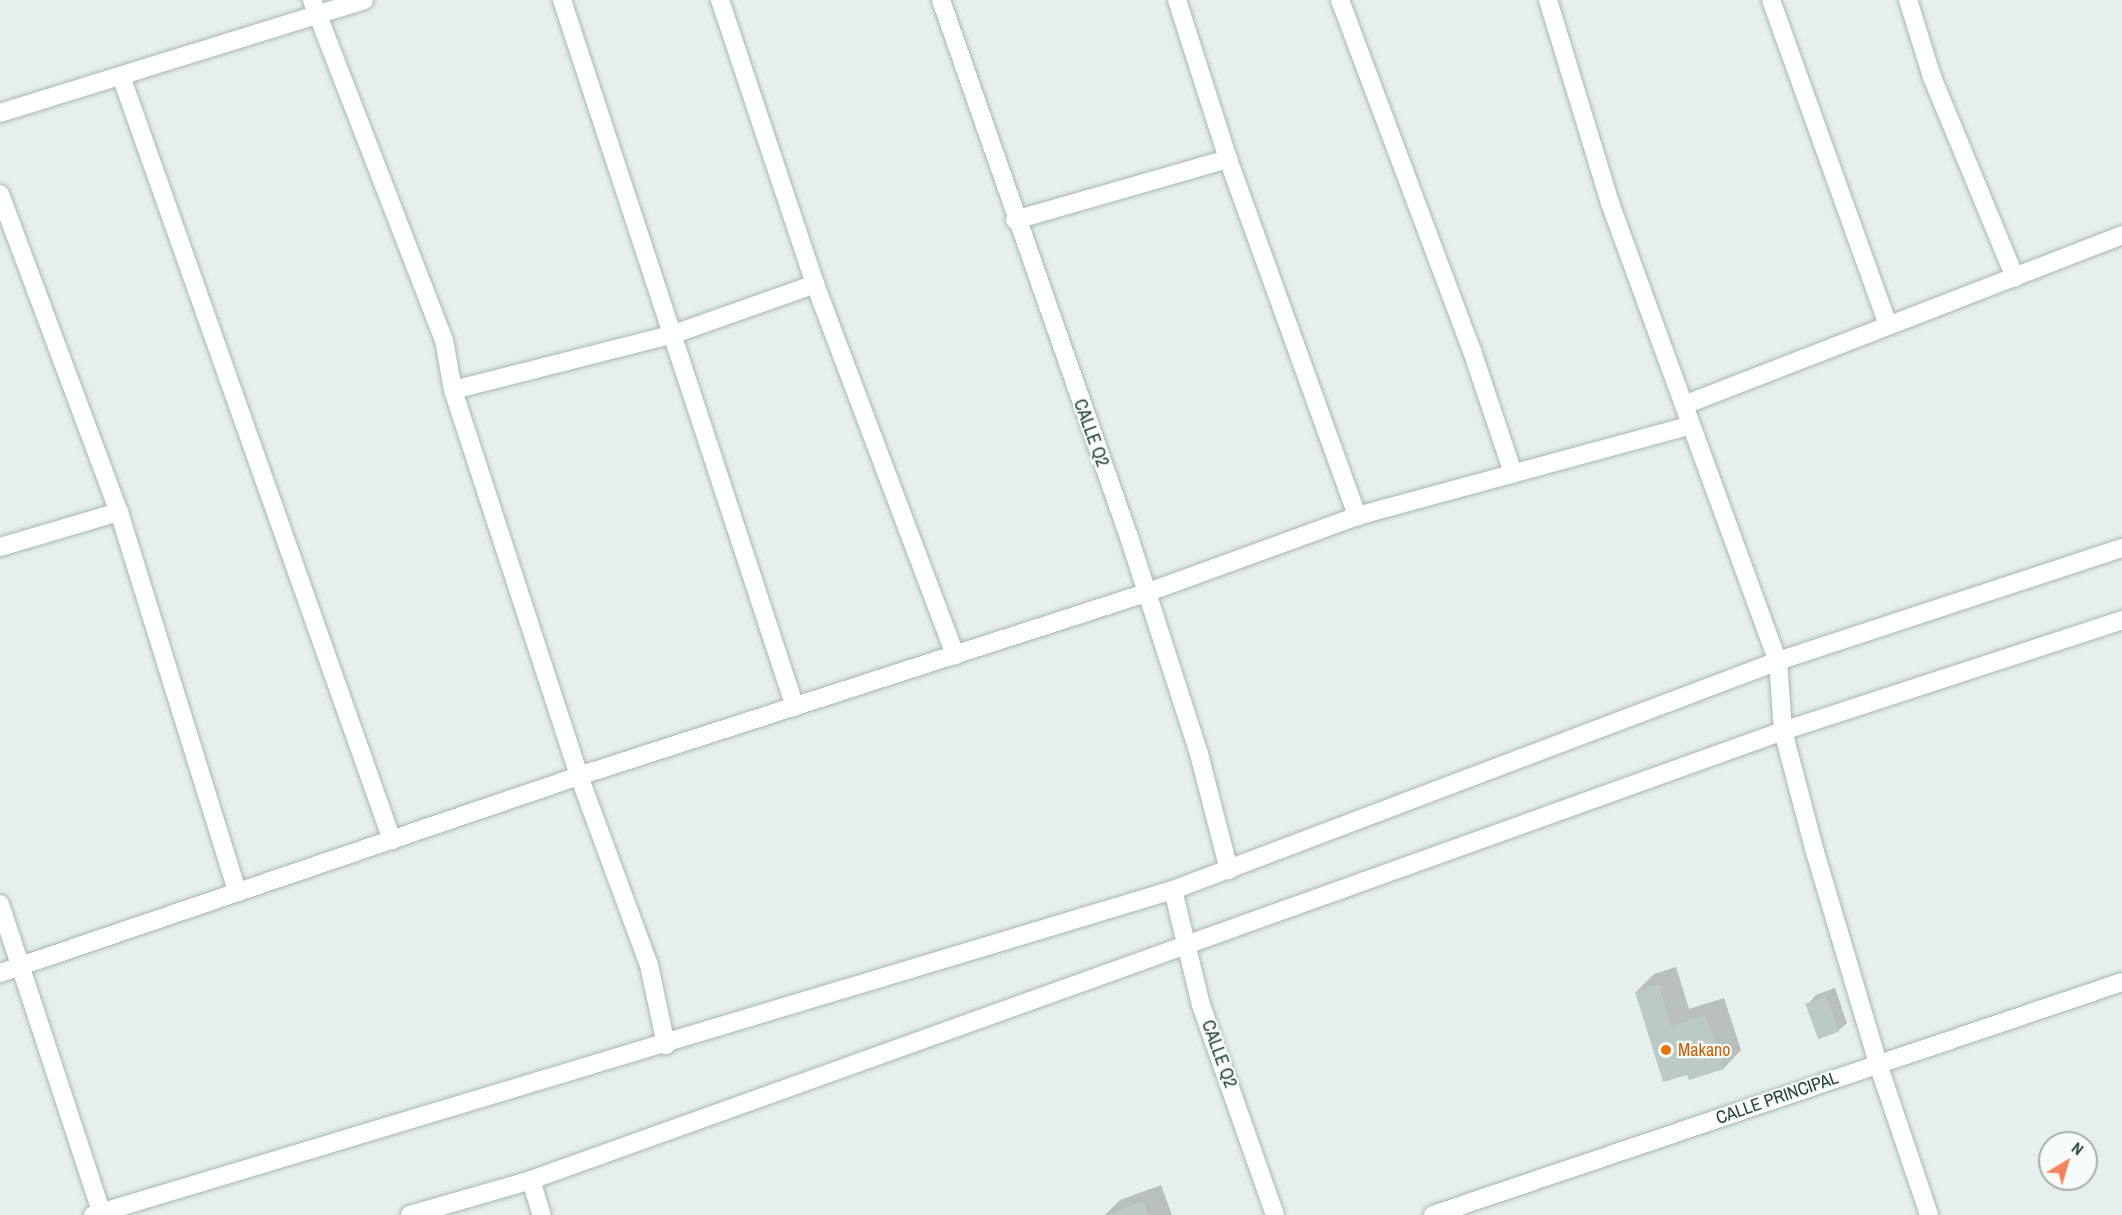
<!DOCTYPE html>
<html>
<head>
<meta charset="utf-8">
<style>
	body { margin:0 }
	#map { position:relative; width:2122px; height:1215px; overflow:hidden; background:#e6efeb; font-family:"Archivo Narrow",sans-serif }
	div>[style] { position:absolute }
	.shadow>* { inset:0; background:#0003 }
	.building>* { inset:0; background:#bbcac4; transform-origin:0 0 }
	.roads { filter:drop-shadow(0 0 2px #a8b8b2) drop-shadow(0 0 2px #a8b8b2) }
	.minor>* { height:18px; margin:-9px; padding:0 9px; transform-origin:9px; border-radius:9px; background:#fff }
	.dots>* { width:16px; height:16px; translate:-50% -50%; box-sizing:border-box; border:3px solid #f7fbf9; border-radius:50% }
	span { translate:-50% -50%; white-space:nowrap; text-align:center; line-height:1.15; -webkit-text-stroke:4.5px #f7fbf9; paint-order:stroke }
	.street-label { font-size:18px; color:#24423a }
	.food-label { font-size:18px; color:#c56008 }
	.left { translate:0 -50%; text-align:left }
	.north { position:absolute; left:2038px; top:1131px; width:60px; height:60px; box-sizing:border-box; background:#f7fbf9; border:2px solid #a3b1ad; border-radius:50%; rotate:38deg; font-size:16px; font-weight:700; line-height:24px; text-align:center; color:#24423a }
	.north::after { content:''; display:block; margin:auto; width:21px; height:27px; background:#f4845f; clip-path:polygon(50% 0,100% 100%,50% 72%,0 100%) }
</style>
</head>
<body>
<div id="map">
	<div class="shadow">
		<i style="clip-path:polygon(1676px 967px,1689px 1009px,1724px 998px,1741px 1050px,1724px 1068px,1690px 1078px,1636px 992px,1654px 974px)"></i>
		<i style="clip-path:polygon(1835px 988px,1847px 1023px,1838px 1031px,1808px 1004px,1816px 995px)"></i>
		<i style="clip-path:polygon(1161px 1185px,1172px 1215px,1105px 1215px,1120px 1200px)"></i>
	</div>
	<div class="building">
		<i style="clip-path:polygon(1659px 984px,1671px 1026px,1706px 1015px,1724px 1069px,1689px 1080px,1687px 1075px,1663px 1082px,1635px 992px)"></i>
		<i style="left:1826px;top:996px;width:38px;height:22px;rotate:70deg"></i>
		<i style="clip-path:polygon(1143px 1201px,1148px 1215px,1107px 1215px)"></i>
	</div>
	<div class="roads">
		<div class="minor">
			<i style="left:312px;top:0;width:365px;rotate:68.8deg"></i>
			<i style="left:444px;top:340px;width:51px;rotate:79.8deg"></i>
			<i style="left:453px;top:390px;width:406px;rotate:71.9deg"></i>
			<i style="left:579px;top:776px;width:202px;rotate:69.7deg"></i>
			<i style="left:649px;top:965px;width:82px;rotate:78deg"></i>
			<i style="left:562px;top:0;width:744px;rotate:71.76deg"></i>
			<i style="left:720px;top:0;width:299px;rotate:71.5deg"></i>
			<i style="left:815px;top:284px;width:397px;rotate:69.3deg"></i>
			<i style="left:941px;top:0;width:569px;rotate:70.71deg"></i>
			<i style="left:1129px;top:537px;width:228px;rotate:72.1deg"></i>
			<i style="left:1199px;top:754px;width:120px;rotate:75.5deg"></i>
			<i style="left:1177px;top:0;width:167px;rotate:72.2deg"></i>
			<i style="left:1228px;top:159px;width:380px;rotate:70.1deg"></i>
			<i style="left:1340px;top:0;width:375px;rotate:69.4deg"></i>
			<i style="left:1472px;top:351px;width:129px;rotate:71.4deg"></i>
			<i style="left:1548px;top:0;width:212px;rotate:73deg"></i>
			<i style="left:1610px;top:203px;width:488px;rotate:69.9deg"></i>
			<i style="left:1778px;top:661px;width:70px;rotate:85.9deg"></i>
			<i style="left:1783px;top:731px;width:125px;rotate:75.2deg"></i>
			<i style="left:1815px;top:852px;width:221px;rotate:73.4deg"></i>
			<i style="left:1878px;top:1064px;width:159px;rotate:71.3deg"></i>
			<i style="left:1771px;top:0;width:345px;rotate:70.2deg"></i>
			<i style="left:1908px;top:0;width:81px;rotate:72.7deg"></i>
			<i style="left:1932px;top:77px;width:217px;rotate:67.5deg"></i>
			<i style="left:121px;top:76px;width:811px;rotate:70.47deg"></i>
			<i style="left:0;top:113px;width:381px;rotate:-17.2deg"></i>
			<i style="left:0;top:194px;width:340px;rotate:69.5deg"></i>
			<i style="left:119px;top:512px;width:398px;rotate:72.7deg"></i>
			<i style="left:1015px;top:220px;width:222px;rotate:-16deg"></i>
			<i style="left:453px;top:390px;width:228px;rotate:-14.2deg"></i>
			<i style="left:674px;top:334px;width:150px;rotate:-19.5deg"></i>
			<i style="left:1684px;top:405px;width:470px;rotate:-21.2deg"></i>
			<i style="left:0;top:547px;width:124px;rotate:-16.4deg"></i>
			<i style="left:1173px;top:890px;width:118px;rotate:76.3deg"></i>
			<i style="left:1201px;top:1005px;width:223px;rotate:70.6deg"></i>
			<i style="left:0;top:904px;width:324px;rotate:71.8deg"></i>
			<i style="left:0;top:973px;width:612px;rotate:-18.79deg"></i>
			<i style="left:579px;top:776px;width:596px;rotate:-17.89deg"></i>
			<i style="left:1146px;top:593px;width:225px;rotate:-20deg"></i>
			<i style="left:1357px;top:516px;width:346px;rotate:-15.2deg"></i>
			<i style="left:531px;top:1180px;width:37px;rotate:73deg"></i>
			<i style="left:93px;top:1215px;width:1128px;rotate:-16.75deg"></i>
			<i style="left:1173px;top:890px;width:647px;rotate:-20.73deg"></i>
			<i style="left:1778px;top:661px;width:362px;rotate:-18.2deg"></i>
			<i style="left:410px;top:1215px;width:126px;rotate:-16.1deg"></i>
			<i style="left:531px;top:1180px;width:1330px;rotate:-19.73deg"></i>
			<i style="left:1783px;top:731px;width:357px;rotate:-18.1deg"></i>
			<i style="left:1433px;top:1215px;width:727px;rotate:-18.68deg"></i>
		</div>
	</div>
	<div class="dots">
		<i style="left:1666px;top:1050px;background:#e8710a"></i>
	</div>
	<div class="street-label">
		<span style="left:1091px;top:433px;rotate:70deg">CALLE Q2</span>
		<span style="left:1219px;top:1054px;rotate:70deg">CALLE Q2</span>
		<span style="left:1777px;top:1098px;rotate:-19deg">CALLE PRINCIPAL</span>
	</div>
	<div class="food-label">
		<span class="left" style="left:1678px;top:1050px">Makano</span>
	</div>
	<div class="north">N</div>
</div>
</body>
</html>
